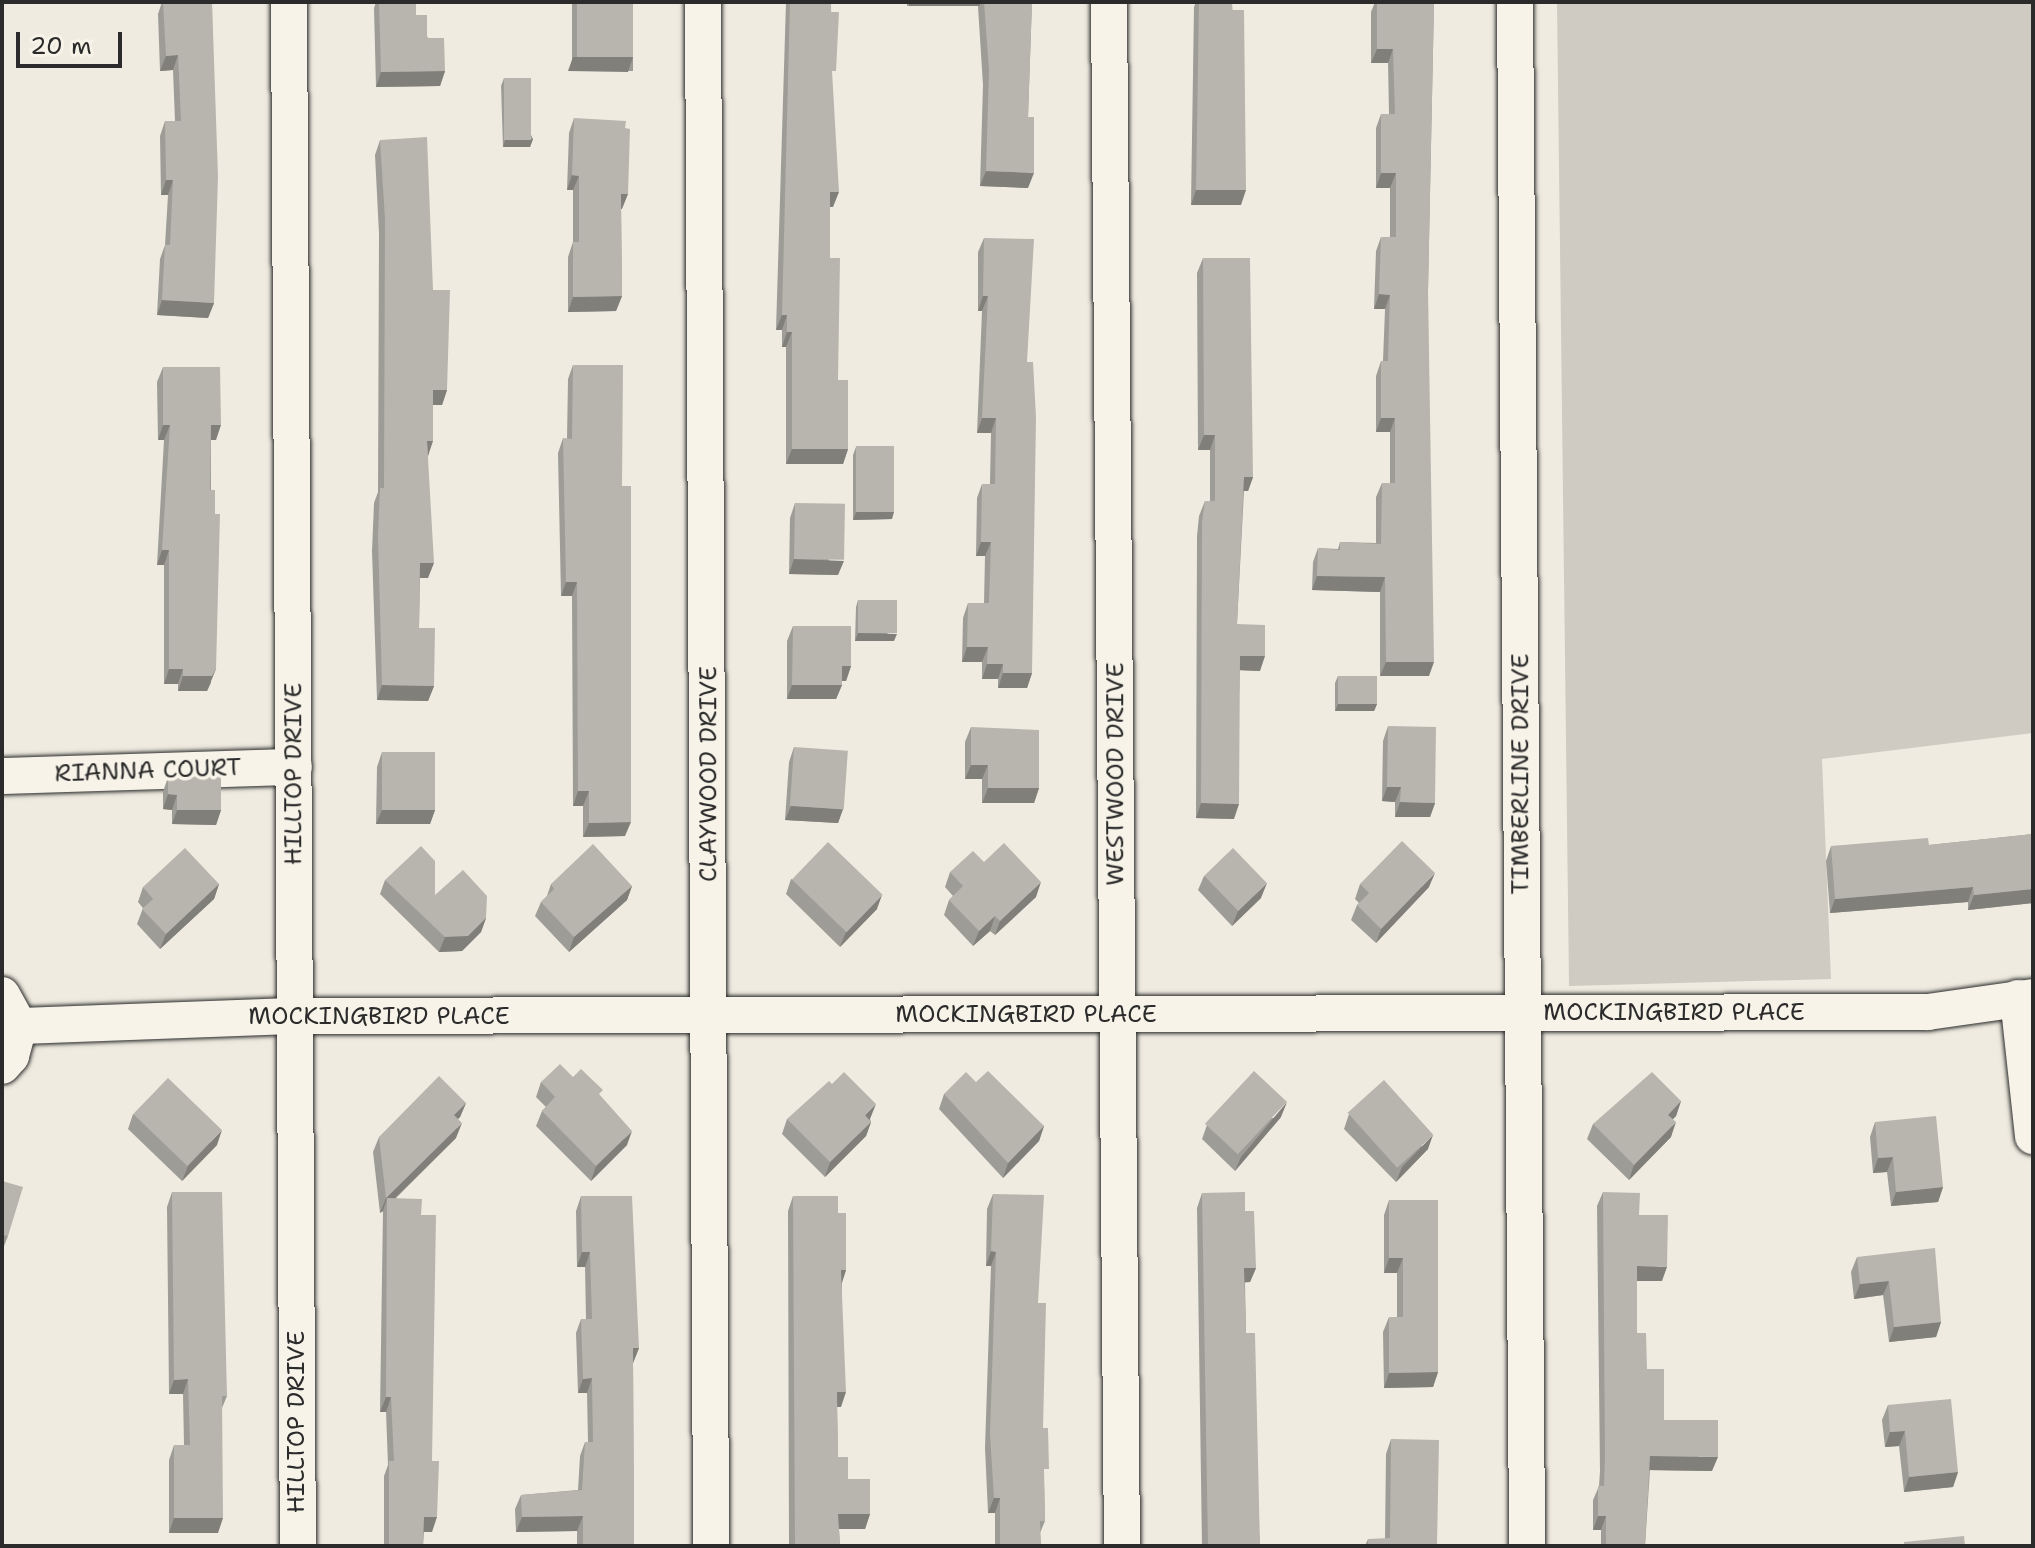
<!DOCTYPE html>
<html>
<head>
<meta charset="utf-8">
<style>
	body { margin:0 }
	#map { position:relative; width:2035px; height:1548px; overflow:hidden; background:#efebe0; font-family:"Shantell Sans",sans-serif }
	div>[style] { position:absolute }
	.green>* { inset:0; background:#cfcbc2 }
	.roads { filter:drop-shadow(0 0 2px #2b2b2b) drop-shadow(0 0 2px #2b2b2b) }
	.minor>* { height:36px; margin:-18px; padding:0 18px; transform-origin:18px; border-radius:18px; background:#f7f3e8 }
	.wall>* { inset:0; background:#9e9c96; transform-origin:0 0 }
	.shaded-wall>* { inset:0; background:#817f7a; transform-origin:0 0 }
	.building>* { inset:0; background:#b8b5ae; transform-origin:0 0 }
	span { translate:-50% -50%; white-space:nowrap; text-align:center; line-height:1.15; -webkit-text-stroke:7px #f7f3e8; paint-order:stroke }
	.street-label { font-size:24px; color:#2b2b2b }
	.frame { position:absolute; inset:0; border:4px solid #2b2b2b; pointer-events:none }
	.scale { position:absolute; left:16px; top:32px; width:106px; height:36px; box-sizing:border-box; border:4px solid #2b2b2b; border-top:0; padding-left:10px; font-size:24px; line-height:28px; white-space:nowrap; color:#2b2b2b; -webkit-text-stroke:6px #f7f3e8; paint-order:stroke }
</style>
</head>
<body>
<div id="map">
	<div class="green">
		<i style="clip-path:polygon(1557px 2px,2033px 2px,2033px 733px,1822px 759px,1831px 979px,1569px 986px)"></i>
	</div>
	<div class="roads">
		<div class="minor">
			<i style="left:289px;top:2px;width:1544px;rotate:89.67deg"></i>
			<i style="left:703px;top:2px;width:1544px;rotate:89.7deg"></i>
			<i style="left:1109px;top:2px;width:1544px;rotate:89.52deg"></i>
			<i style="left:1515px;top:2px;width:1544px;rotate:89.55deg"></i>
			<i style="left:2px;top:776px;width:292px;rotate:-1.8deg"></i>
			<i style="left:2px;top:995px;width:35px;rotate:61deg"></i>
			<i style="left:19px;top:1026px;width:31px;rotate:105deg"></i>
			<i style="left:11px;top:1056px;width:13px;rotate:132deg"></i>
			<i style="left:2018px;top:998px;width:139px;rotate:83.8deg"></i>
			<i style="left:19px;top:1026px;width:275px;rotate:-2.1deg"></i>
			<i style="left:294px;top:1016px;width:1634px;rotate:-0.14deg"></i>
			<i style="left:1928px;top:1012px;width:106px;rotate:-8.1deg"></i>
		</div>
	</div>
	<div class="wall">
		<i style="clip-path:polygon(162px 2px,212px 2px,214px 303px,208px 318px,157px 315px,160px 259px,165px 245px,168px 195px,161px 195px,160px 136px,165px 121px,175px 121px,173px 70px,160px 71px,158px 14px)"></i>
		<i style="clip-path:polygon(376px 2px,416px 2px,416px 15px,445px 71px,440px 86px,376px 87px,374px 8px)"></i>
		<i style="left:572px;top:2px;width:61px;height:69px"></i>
		<i style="clip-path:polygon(786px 2px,831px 2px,833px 207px,830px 207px,830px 258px,838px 380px,848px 449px,843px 464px,786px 464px,786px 347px,782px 347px,782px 330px,776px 330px)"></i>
		<i style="clip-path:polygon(907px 2px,1032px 2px,1028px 117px,1028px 188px,980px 186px,983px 85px,978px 7px,979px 5px,977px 6px,907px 6px)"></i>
		<i style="clip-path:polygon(1196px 2px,1232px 2px,1241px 205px,1191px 205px,1194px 7px)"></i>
		<i style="clip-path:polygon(1375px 2px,1434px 2px,1428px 291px,1429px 676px,1380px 676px,1380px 592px,1312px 590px,1313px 562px,1318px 548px,1338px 549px,1340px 542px,1376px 543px,1376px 497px,1382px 483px,1390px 483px,1390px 432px,1376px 432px,1376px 376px,1381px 361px,1383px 361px,1385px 309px,1374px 309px,1376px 251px,1381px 237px,1390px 237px,1390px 188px,1376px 188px,1376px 128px,1381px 114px,1389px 114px,1388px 63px,1371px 63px,1371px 12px)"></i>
		<i style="clip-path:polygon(504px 78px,533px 139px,530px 147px,503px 147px,501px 86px)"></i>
		<i style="clip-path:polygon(574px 118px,622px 209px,621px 209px,622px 296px,616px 311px,568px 312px,568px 257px,573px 242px,573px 190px,567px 190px,569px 133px)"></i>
		<i style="clip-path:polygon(380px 140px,433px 290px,447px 390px,442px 405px,433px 405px,428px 456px,428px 578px,420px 578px,419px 628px,434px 686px,428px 701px,377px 700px,372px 551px,374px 503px,378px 492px,379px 234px,375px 155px)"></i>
		<i style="clip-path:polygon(984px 238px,1027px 362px,1032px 673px,1027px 688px,998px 688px,998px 679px,982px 679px,982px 662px,962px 662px,963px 618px,968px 603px,984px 603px,985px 556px,976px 556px,977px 498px,982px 484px,990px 484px,991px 433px,977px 433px,982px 311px,978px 311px,978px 252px)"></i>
		<i style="clip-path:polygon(1203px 258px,1253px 477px,1248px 491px,1244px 491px,1237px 624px,1260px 671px,1240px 670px,1234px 819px,1196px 818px,1197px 536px,1199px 516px,1205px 501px,1210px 501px,1210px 450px,1198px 450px,1197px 273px)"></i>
		<i style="clip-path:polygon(573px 365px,622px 486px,625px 836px,583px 837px,583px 806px,573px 806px,572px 596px,561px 596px,558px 453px,563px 438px,567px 439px,568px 379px)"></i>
		<i style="clip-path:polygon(163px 367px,216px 440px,211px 440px,211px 683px,207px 691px,178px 691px,178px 684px,164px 684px,164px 565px,157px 565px,164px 440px,158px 440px,157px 382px)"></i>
		<i style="clip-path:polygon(856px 447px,892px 519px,853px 520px,853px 455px)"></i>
		<i style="clip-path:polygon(795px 503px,838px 575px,789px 574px,790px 518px)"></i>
		<i style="clip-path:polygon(858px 600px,894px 641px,855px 641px,856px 607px)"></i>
		<i style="clip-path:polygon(793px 626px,851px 666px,846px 681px,842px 681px,842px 685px,836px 699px,787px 699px,787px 641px)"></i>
		<i style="clip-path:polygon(1338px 676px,1377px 704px,1374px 711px,1335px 711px,1335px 683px)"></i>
		<i style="clip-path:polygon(1388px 726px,1435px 803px,1430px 817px,1395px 817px,1395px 802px,1382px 801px,1383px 741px)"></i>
		<i style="clip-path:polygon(971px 727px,1039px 788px,1034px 803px,982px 803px,982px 779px,965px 779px,965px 742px)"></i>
		<i style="clip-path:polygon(794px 747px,843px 809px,838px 823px,785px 820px,789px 762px)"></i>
		<i style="clip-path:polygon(382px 752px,435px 810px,430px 824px,376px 824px,377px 767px)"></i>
		<i style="clip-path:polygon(168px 777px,221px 810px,216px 825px,172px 824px,172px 810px,163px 809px,163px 792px)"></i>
		<i style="clip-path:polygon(2033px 834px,2033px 903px,1968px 910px,1968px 902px,1830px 913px,1826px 861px,1831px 846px,1929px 845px)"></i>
		<i style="clip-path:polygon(984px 862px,1036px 897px,995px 935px,990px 931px,973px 946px,944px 915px,949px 900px,953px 896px,945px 887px,950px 872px)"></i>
		<i style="clip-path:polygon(1204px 876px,1261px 898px,1232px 926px,1198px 890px)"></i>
		<i style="clip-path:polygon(791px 879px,877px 909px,840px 947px,786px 894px)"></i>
		<i style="clip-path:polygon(385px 880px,435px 895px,486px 918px,481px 932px,462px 951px,439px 952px,380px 894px)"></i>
		<i style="clip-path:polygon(219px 884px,214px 899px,160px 949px,137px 924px,143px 908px,138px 902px,143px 887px)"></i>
		<i style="clip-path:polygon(551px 884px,632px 886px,627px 900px,569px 952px,535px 916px,541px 902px,547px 896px)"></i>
		<i style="clip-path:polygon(1360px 884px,1429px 887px,1376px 943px,1351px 920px,1357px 905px,1359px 903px,1355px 899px)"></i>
		<i style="clip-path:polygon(573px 1077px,600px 1096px,627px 1145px,591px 1181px,536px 1126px,542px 1111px,546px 1107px,536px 1097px,541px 1082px)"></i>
		<i style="clip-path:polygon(976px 1082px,1044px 1126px,1039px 1141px,1003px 1178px,939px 1109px,944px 1094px)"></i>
		<i style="clip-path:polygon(1681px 1101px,1676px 1116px,1673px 1119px,1671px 1137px,1629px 1180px,1587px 1139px,1593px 1124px)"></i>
		<i style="clip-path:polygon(466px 1103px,460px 1117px,458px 1119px,456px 1138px,396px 1198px,421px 1215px,432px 1532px,424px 1532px,423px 1546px,384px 1546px,384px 1476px,388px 1465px,386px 1412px,380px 1412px,383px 1211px,380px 1213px,373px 1152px,379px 1137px)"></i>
		<i style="clip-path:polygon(133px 1114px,217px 1145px,182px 1181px,128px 1129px)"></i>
		<i style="clip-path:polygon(1349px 1114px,1428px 1149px,1396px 1182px,1344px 1129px)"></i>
		<i style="clip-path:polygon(1281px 1117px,1235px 1171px,1202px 1139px,1207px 1125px)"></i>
		<i style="clip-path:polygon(787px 1119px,870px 1119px,871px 1122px,866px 1136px,825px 1177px,782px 1134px)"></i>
		<i style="clip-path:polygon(1875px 1122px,1943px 1187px,1938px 1202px,1891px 1206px,1887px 1172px,1873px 1173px,1870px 1137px)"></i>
		<i style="clip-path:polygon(2px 1181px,8px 1236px,2px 1251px)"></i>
		<i style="clip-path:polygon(172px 1192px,227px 1396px,222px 1408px,218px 1533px,169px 1533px,169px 1460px,174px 1445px,184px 1445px,183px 1394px,169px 1394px,167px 1207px)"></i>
		<i style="clip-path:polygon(1603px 1192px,1639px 1215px,1662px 1281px,1637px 1281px,1637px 1333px,1647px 1369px,1664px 1420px,1712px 1471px,1650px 1470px,1645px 1546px,1601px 1546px,1601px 1530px,1593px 1530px,1593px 1500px,1599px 1486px,1600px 1471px,1597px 1206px)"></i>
		<i style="clip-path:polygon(1202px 1193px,1245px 1211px,1256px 1268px,1250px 1282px,1245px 1282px,1246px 1333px,1260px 1546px,1202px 1546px,1197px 1208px)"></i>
		<i style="clip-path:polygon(993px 1194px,1038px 1303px,1044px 1481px,1045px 1521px,1040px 1533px,1041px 1546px,995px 1546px,995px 1513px,988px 1513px,985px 1448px,991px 1266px,986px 1266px,987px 1209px)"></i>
		<i style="clip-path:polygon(581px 1196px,639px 1348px,633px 1363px,634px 1546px,577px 1546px,577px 1531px,516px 1532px,515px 1509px,521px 1495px,578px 1490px,580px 1456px,585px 1442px,588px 1442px,587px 1393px,578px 1393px,576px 1333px,581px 1319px,586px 1319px,585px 1267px,577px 1267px,576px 1211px)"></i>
		<i style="clip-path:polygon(793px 1196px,838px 1213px,846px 1270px,842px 1283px,841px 1407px,837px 1407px,838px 1457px,848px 1479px,870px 1514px,865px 1529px,839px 1529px,840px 1546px,789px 1546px,788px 1211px)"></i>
		<i style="clip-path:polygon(1389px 1200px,1438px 1372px,1433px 1387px,1384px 1388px,1383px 1332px,1389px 1317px,1397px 1317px,1397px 1273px,1384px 1273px,1384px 1215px)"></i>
		<i style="clip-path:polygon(1857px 1257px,1941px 1322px,1936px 1337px,1889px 1342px,1883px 1295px,1854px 1299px,1851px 1272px)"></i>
		<i style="clip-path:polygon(1888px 1405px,1958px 1472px,1953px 1487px,1904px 1492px,1899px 1446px,1885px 1447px,1882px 1420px)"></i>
		<i style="clip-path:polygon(1391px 1439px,1437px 1546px,1365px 1546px,1368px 1539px,1385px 1539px,1386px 1454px)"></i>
	</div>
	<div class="shaded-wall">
		<i style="left:909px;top:2px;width:71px;height:4px"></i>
		<i style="clip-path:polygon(1377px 49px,1393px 49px,1388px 63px,1371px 63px)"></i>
		<i style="clip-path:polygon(178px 55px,173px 70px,160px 71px,166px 56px)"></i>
		<i style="clip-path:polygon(573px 57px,633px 57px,628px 72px,568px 71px)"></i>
		<i style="clip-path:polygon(445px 71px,440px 86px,376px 87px,381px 72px)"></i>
		<i style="clip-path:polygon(533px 139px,530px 147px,503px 147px,505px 140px)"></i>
		<i style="clip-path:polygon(986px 171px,1034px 173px,1028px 188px,980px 186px)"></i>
		<i style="clip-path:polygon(1381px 173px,1396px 173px,1390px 188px,1376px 188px)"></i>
		<i style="clip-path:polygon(572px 175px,579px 176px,573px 190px,567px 190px)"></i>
		<i style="clip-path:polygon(166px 180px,173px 180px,168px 195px,161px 195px)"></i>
		<i style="clip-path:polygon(1196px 190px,1246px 190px,1241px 205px,1191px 205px)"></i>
		<i style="clip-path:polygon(830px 192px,839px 192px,833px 207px,825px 207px)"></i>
		<i style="clip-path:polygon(621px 194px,628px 194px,622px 209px,615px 209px)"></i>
		<i style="clip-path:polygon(1379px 294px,1390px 295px,1385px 309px,1374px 309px)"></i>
		<i style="clip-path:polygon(622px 296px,616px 311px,568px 312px,573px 297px)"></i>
		<i style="clip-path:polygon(983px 296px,988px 296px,982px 311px,978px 311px)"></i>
		<i style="clip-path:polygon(162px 300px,214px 303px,208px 318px,157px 315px)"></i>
		<i style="clip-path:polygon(782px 315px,787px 315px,782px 330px,776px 330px)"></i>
		<i style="clip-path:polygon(787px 332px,792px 332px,786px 347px,782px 347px)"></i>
		<i style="clip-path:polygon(433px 390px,447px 390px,442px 405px,428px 405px)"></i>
		<i style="clip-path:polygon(982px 418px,996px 418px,991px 433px,977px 433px)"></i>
		<i style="clip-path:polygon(1381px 418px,1395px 418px,1390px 432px,1376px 432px)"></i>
		<i style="clip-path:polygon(163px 425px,170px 425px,164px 440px,158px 440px)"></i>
		<i style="clip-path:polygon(211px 425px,221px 425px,216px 440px,206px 440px)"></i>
		<i style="clip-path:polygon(1204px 435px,1215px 435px,1210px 450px,1198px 450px)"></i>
		<i style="clip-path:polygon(427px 441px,433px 441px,428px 456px)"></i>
		<i style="clip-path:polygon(792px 449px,848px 449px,843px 464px,786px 464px)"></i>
		<i style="clip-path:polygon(1244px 477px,1253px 477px,1248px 491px,1239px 491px)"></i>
		<i style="clip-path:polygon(856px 512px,894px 512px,892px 519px,853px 520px)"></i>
		<i style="clip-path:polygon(981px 542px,991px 542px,985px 556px,976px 556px)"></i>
		<i style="clip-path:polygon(162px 550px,169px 550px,164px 565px,157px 565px)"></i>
		<i style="clip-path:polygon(794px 559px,844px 561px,838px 575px,789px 574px)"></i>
		<i style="clip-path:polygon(420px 563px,434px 563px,428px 578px,415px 578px)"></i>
		<i style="clip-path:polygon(1317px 576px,1385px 577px,1380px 592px,1312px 590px)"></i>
		<i style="clip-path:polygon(566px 582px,577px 582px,572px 596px,561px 596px)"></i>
		<i style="clip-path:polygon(858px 633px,897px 634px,894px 641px,855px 641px)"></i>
		<i style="clip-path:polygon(967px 647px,988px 647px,982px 662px,962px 662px)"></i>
		<i style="clip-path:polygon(1240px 656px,1265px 656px,1260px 671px,1234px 670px)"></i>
		<i style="clip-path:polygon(1386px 662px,1434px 662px,1429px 676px,1380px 676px)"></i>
		<i style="clip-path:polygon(987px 664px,1003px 664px,998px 679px,982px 679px)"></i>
		<i style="clip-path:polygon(842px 666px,851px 666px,846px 681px,836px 681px)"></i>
		<i style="clip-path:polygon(169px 669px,183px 669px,178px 684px,164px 684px)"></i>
		<i style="clip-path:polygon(216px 669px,207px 691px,178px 691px,183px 676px)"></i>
		<i style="clip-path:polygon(1003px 673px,1032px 673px,1027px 688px,998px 688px)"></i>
		<i style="clip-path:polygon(382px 685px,434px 686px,428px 701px,377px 700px)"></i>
		<i style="clip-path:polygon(792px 685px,842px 685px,836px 699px,787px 699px)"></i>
		<i style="clip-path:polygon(1338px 704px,1377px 704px,1374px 711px,1335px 711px)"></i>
		<i style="clip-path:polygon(971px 765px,988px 765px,982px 779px,965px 779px)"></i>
		<i style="clip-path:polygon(1387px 787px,1401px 787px,1395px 802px,1382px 801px)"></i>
		<i style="clip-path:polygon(988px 788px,1039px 788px,1034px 803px,982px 803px)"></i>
		<i style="clip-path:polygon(578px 791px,589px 791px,583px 806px,573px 806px)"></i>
		<i style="clip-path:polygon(168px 794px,177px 795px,172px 810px,163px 809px)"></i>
		<i style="clip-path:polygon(1400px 802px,1435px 803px,1430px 817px,1395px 817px)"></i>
		<i style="clip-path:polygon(1201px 803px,1239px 804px,1234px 819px,1196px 818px)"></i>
		<i style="clip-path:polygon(791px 806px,843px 809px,838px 823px,785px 820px)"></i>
		<i style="clip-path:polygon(177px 810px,221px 810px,216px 825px,172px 824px)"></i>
		<i style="clip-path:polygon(382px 810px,435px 810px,430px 824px,376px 824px)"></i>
		<i style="clip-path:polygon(631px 822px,625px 836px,583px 837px,589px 823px)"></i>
		<i style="clip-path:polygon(1435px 873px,1429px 887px,1376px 943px,1381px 929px)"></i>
		<i style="clip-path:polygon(1041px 882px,1036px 897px,995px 935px,1000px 921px)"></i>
		<i style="clip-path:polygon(1267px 883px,1261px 898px,1232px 926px,1238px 911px)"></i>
		<i style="clip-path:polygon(219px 884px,214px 899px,160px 949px,166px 934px)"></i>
		<i style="clip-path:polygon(632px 886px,627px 900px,569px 952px,574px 937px)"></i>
		<i style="clip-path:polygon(1973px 887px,1968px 902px,1830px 913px,1835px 899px)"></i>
		<i style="clip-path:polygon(2033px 889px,2033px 903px,1968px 910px,1974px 895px)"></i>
		<i style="clip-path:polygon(882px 895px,877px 909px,840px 947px,846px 932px)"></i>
		<i style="clip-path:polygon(995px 916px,990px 931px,973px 946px,979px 931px)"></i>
		<i style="clip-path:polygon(486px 918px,481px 932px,462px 951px,439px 952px,445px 937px)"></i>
		<i style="clip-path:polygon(1681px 1101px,1676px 1116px,1663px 1129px,1668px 1115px)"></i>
		<i style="clip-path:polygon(1287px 1102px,1281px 1117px,1235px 1171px,1241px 1157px)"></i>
		<i style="clip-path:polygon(466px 1103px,460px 1117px,448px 1129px,454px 1115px)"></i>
		<i style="clip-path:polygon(876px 1104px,870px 1119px,859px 1130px,865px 1115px)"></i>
		<i style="clip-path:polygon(871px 1122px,866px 1136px,825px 1177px,830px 1162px)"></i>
		<i style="clip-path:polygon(1676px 1122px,1671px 1137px,1629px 1180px,1634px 1165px)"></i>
		<i style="clip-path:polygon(462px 1123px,456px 1138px,387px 1206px,387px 1198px,383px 1211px,380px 1213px,386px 1198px)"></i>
		<i style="clip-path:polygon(1044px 1126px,1039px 1141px,1003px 1178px,1008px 1163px)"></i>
		<i style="clip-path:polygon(222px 1130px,217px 1145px,182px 1181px,188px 1166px)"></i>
		<i style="clip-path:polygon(632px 1131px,627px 1145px,591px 1181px,596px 1166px)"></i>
		<i style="clip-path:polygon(1433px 1135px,1428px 1149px,1396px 1182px,1402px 1167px)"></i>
		<i style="clip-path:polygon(1893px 1157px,1887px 1172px,1873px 1173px,1878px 1158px)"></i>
		<i style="clip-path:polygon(1943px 1187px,1938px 1202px,1891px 1206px,1896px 1192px)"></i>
		<i style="clip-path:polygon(991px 1251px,996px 1252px,991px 1266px,986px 1266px)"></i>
		<i style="clip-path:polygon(582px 1252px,590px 1252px,585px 1267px,577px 1267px)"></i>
		<i style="clip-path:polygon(1389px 1258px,1403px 1258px,1397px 1273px,1384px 1273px)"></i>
		<i style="clip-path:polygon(1637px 1266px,1667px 1267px,1662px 1281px,1632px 1281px)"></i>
		<i style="clip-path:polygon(1244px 1268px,1256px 1268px,1250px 1282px,1239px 1283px)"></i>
		<i style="clip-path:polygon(841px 1270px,846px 1270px,841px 1285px)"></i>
		<i style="clip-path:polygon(1889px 1281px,1883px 1295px,1854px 1299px,1860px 1284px)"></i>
		<i style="clip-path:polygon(1941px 1322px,1936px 1337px,1889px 1342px,1894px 1327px)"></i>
		<i style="clip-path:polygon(633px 1348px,639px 1348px,633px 1363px)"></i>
		<i style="clip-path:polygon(1438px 1372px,1433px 1387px,1384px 1388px,1389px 1373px)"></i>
		<i style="clip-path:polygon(592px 1378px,587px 1393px,578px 1393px,583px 1379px)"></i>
		<i style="clip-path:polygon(188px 1379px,183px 1394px,169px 1394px,174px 1380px)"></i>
		<i style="clip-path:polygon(837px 1392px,846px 1392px,841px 1407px,831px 1407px)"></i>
		<i style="clip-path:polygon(386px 1397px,391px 1397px,386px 1412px,380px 1412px)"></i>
		<i style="clip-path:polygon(1905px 1431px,1899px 1446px,1885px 1447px,1890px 1432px)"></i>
		<i style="clip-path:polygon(1650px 1456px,1718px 1457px,1712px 1471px,1645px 1470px)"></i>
		<i style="clip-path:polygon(1958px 1472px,1953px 1487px,1904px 1492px,1909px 1477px)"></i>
		<i style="clip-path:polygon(994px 1498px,1000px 1498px,995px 1513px,988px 1513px)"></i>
		<i style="clip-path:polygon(838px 1514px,870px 1514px,865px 1529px,833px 1529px)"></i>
		<i style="clip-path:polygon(583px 1516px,577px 1531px,516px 1532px,522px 1517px)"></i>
		<i style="clip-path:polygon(1598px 1516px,1606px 1516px,1601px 1530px,1593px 1530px)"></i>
		<i style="clip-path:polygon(424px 1517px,437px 1517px,432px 1532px,419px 1532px)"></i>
		<i style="clip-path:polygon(174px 1518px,223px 1518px,218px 1533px,169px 1533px)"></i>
	</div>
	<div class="building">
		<i style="clip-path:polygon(163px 2px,212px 2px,218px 177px,214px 303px,162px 300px,165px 245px,170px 245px,173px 180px,166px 180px,165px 121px,181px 121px,178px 55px,166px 56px)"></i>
		<i style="clip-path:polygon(379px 2px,416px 2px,416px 15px,427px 15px,427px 38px,444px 38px,445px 71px,381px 72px)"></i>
		<i style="left:577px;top:2px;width:56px;height:55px"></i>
		<i style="clip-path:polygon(790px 2px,831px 2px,831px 12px,839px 12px,836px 71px,832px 71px,839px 192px,830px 192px,830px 258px,840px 258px,838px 380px,848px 380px,848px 449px,792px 449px,792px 332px,787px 332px,787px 315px,782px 315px)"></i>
		<i style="clip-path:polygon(984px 2px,1032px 2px,1028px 117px,1034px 117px,1034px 173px,986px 171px,989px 70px)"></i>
		<i style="clip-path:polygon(1199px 2px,1232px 2px,1232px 10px,1244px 10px,1246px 190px,1196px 190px)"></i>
		<i style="clip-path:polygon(1377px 2px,1434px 2px,1428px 291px,1434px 662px,1386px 662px,1385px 577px,1317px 576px,1318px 548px,1340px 550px,1340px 542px,1381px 544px,1382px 483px,1395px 483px,1395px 418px,1381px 418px,1381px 361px,1388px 361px,1390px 295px,1379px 294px,1381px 237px,1396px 237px,1396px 173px,1381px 173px,1381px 114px,1395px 114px,1393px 49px,1377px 49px)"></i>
		<i style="left:504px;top:78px;width:27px;height:62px"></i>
		<i style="clip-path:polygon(574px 118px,626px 121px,625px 128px,630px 129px,628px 194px,621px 194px,622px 296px,573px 297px,573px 242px,579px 242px,579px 176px,572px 175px)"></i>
		<i style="clip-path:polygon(427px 137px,433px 290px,450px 290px,447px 390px,433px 390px,433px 441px,427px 441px,434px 563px,420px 563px,419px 628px,435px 628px,434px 686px,382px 685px,378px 536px,380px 488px,384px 488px,385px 219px,380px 140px)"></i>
		<i style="clip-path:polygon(984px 238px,1034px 239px,1027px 362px,1033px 362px,1036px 417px,1032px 673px,1003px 673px,1003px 664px,987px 664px,988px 647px,967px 647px,968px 603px,989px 603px,991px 542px,981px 542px,982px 484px,995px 484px,996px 418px,982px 418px,988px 296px,983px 296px)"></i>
		<i style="clip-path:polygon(1203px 258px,1250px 258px,1253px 477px,1244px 477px,1237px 624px,1265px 625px,1265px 656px,1240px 656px,1239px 804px,1201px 803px,1202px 522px,1205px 501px,1215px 501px,1215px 435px,1204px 435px)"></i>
		<i style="clip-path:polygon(573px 365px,623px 365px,622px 486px,631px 486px,631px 822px,589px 823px,589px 791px,578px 791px,577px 582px,566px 582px,563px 438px,572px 439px)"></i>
		<i style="clip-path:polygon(163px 367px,220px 367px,221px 425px,211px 425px,210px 490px,215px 490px,215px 514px,220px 514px,216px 669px,212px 676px,183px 676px,183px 669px,169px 669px,169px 550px,162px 550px,170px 425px,163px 425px)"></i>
		<i style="left:894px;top:446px;width:66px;height:38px;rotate:90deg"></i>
		<i style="left:795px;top:503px;width:50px;height:56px;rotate:1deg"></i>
		<i style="left:858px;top:600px;width:39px;height:33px"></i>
		<i style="clip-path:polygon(793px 626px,851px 626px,851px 666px,842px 666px,842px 685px,792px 685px)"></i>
		<i style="left:1338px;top:676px;width:39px;height:28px"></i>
		<i style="clip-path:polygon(1388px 726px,1436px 727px,1435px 803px,1400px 802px,1401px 787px,1387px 787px)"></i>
		<i style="clip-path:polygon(971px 727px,1039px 730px,1039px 788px,988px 788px,988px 765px,971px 765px)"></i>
		<i style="left:794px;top:747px;width:54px;height:59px;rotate:4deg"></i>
		<i style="left:382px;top:752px;width:53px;height:58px"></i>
		<i style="clip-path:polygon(221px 776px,221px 810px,177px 810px,177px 795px,168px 794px,168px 777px)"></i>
		<i style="clip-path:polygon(2033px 834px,2033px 889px,1974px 895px,1973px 887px,1835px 899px,1831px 846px,1928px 838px,1929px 845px)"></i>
		<i style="clip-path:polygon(1402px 841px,1435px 873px,1381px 929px,1357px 905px,1369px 893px,1360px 884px)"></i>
		<i style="left:828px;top:842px;width:76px;height:52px;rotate:44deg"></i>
		<i style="clip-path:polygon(1004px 843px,1041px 882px,1000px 921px,995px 916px,979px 931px,949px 900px,963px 886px,950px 872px,973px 851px,984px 862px)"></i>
		<i style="clip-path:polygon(593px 844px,632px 886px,574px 937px,541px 902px,554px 889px,551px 884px)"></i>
		<i style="clip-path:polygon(421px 846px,435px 861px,435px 895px,463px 870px,487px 896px,486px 918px,468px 936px,445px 937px,385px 880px)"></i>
		<i style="clip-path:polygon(185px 848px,219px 884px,166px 934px,142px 909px,153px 899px,143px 887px)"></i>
		<i style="left:1233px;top:848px;width:49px;height:40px;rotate:46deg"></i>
		<i style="clip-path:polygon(560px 1064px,573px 1077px,581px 1069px,603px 1090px,599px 1094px,632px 1131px,596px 1166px,542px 1111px,555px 1097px,541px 1082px)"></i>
		<i style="clip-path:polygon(988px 1071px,1044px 1126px,1008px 1163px,944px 1094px,966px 1072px,976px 1082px)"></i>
		<i style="left:1254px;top:1071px;width:45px;height:72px;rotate:43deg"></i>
		<i style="clip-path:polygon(844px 1072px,876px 1104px,865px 1115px,871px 1122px,830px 1162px,787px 1119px,829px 1081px,832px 1084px)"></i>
		<i style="clip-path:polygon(1652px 1072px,1681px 1101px,1668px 1115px,1676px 1122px,1634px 1165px,1593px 1124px)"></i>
		<i style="clip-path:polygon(439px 1076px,466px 1103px,454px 1115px,462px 1123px,386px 1198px,379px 1137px)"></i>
		<i style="left:168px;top:1078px;width:75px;height:50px;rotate:44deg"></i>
		<i style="left:1384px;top:1080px;width:74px;height:49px;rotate:48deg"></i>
		<i style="clip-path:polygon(1936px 1116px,1943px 1187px,1896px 1192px,1893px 1157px,1878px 1158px,1875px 1122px)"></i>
		<i style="clip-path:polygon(2px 1181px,23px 1187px,8px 1236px,2px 1235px)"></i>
		<i style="clip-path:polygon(172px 1192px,222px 1192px,227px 1396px,222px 1396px,223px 1518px,174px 1518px,174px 1445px,190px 1445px,188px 1379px,174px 1380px)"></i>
		<i style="clip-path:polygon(1245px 1192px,1245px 1211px,1254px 1211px,1256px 1268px,1244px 1268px,1246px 1333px,1255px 1333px,1260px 1546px,1208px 1546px,1202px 1193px)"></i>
		<i style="clip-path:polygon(1603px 1192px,1640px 1193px,1639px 1215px,1668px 1215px,1667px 1267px,1637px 1266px,1637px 1333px,1646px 1333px,1647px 1369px,1664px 1369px,1664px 1420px,1718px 1420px,1718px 1457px,1650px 1456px,1645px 1546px,1606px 1546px,1606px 1516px,1598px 1516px,1598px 1486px,1604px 1486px,1605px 1457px)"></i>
		<i style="clip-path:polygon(993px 1194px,1044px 1195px,1038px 1303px,1046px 1303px,1043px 1428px,1048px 1428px,1049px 1469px,1044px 1469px,1045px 1521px,1040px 1521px,1041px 1546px,1000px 1546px,1000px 1498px,994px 1498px,990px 1434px,996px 1252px,991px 1251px)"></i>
		<i style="clip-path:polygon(581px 1196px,632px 1196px,639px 1348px,633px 1348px,634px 1546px,583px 1546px,583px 1516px,522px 1517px,521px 1495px,582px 1490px,585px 1442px,593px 1442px,592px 1378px,583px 1379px,581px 1319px,592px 1319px,590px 1252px,582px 1252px)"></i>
		<i style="clip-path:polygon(793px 1196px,838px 1196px,838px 1213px,846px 1213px,846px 1270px,841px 1270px,846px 1392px,837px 1392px,838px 1457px,848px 1457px,848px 1479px,870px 1479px,870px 1514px,838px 1514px,840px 1546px,795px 1546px)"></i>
		<i style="clip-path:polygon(387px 1198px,422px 1199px,421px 1215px,436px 1215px,432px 1461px,439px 1461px,437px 1517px,424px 1517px,423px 1546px,389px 1546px,389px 1461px,394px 1461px,391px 1397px,386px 1397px)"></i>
		<i style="clip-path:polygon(1389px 1200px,1438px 1200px,1438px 1372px,1389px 1373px,1389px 1317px,1403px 1317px,1403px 1258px,1389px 1258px)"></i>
		<i style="clip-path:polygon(1935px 1248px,1941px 1322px,1894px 1327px,1889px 1281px,1860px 1284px,1857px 1257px)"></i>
		<i style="clip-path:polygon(1951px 1399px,1958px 1472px,1909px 1477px,1905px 1431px,1890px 1432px,1888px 1405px)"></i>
		<i style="clip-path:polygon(1391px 1439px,1439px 1440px,1437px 1546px,1368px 1546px,1368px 1539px,1390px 1538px)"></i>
		<i style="clip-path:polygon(1964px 1536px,1965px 1546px,1904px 1546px,1904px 1542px)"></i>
	</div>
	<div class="street-label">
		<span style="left:148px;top:771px;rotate:-2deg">RIANNA COURT</span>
		<span style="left:294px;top:774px;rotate:-90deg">HILLTOP DRIVE</span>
		<span style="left:709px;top:774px;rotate:-90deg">CLAYWOOD DRIVE</span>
		<span style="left:1116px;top:774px;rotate:-90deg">WESTWOOD DRIVE</span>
		<span style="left:1521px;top:774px;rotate:-90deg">TIMBERLINE DRIVE</span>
		<span style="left:1674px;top:1013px">MOCKINGBIRD PLACE</span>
		<span style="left:1026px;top:1015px">MOCKINGBIRD PLACE</span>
		<span style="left:379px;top:1017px">MOCKINGBIRD PLACE</span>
		<span style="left:297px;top:1422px;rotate:-90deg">HILLTOP DRIVE</span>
	</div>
	<div class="frame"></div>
	<div class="scale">20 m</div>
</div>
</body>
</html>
